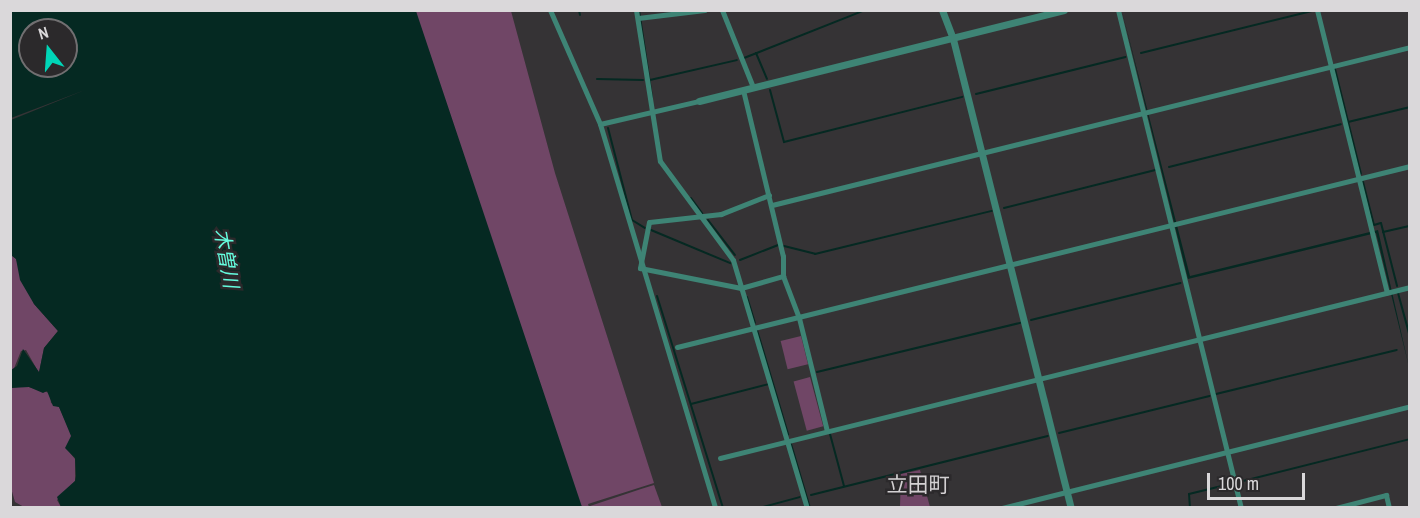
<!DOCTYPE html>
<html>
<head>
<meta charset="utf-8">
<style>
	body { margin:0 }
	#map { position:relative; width:1420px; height:518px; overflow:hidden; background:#353335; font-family:"Archivo Narrow","Noto Sans JP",sans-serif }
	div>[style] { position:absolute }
	.green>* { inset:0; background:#704666; transform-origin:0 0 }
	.water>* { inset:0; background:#052922 }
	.stream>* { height:2px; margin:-1px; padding:0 1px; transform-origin:1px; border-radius:1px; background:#052922 }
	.minor>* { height:5px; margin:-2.5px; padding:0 2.5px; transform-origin:2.5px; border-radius:2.5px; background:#3e8475 }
	.tertiary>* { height:7px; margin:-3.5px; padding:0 3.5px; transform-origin:3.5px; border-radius:3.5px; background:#3e8475 }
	span { translate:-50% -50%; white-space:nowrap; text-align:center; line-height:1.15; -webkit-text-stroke:5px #2b292b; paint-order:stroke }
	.water-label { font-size:20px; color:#64fbdd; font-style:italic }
	.quarter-label { font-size:21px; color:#d3d0d2 }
	.frame { position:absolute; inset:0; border:12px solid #dad8da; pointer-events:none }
	.north { position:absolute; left:18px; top:18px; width:60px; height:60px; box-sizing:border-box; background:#2b292b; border:2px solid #716f71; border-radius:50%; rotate:343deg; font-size:16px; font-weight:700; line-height:24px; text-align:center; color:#dad8da }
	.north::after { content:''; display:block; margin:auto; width:21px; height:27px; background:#00d5b7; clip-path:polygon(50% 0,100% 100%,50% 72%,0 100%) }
	.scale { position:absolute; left:1207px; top:473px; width:98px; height:27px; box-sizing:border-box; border:3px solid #dad8da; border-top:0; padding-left:8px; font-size:18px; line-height:21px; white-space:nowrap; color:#dad8da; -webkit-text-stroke:4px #2b292b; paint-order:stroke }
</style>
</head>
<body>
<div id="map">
	<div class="green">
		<i style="clip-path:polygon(415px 11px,511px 11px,555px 173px,654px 483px,588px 504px,589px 507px,582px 507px,575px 496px)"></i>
		<i style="clip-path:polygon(11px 255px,16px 259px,34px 304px,58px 331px,44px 348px,39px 373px,26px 350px,21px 351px,11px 376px)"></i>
		<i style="left:801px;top:336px;width:29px;height:21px;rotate:76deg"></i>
		<i style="left:810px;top:377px;width:51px;height:17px;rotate:75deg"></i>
		<i style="clip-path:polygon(25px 386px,50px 393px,51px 403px,59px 407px,72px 436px,66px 448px,75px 459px,75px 481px,57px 500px,61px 507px,24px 507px,15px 502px,11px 488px,11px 388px)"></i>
		<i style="clip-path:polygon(920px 470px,930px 507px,900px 507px,901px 474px)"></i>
		<i style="clip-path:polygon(654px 485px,662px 507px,590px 506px,641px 489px)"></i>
	</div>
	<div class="water">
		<i style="clip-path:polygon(evenodd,11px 10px,416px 11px,582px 507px,61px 507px,57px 497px,75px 481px,76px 476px,75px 458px,65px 448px,71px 436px,59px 407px,53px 406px,47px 391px,43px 393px,29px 387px,11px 388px,11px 370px,17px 366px,23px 349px,39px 372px,44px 348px,58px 331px,34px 304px,20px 280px,16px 259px,11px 255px,11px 120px,85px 90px,11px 118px,11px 10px,30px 30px,66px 30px,66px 66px,30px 66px,30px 30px)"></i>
		<i style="clip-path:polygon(1122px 11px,1190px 276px,1378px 230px,1409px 367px,1376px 233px,1188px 279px)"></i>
	</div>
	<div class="stream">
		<i style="left:579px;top:10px;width:5px;rotate:79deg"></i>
		<i style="left:639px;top:10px;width:88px;rotate:81.5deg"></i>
		<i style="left:756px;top:53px;width:28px;rotate:67deg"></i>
		<i style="left:1141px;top:53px;width:176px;rotate:-13.8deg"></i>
		<i style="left:744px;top:58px;width:130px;rotate:-21.6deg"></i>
		<i style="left:1335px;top:69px;width:108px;rotate:76.1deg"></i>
		<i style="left:597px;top:79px;width:46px;rotate:1.2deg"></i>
		<i style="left:650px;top:80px;width:89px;rotate:-12.9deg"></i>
		<i style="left:770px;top:90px;width:54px;rotate:74.9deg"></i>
		<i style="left:784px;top:142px;width:184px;rotate:-14.2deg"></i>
		<i style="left:976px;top:94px;width:154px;rotate:-13.9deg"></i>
		<i style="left:1348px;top:122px;width:64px;rotate:-13.6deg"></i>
		<i style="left:608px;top:128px;width:95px;rotate:75.4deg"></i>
		<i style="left:632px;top:220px;width:15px;rotate:32deg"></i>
		<i style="left:1169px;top:167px;width:177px;rotate:-14deg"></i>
		<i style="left:1363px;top:182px;width:44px;rotate:75.7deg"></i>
		<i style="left:1374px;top:225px;width:7px;rotate:-16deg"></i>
		<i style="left:1381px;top:223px;width:65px;rotate:75.7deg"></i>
		<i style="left:691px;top:198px;width:19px;rotate:54deg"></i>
		<i style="left:1004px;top:208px;width:156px;rotate:-14.1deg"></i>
		<i style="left:708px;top:220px;width:44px;rotate:52.4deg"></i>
		<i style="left:651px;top:230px;width:86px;rotate:22.7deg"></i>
		<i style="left:1383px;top:232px;width:28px;rotate:-13deg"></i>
		<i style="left:784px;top:246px;width:32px;rotate:14deg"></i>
		<i style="left:815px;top:254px;width:182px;rotate:-13.7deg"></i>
		<i style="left:740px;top:260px;width:41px;rotate:-21.5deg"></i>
		<i style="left:1398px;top:293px;width:46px;rotate:74.7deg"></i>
		<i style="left:657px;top:296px;width:222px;rotate:72.7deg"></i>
		<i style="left:747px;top:297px;width:27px;rotate:73deg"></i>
		<i style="left:1031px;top:320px;width:154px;rotate:-13.9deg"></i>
		<i style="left:757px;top:330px;width:109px;rotate:73.4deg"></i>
		<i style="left:817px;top:372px;width:209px;rotate:-13.6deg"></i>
		<i style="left:1216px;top:394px;width:186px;rotate:-13.7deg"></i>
		<i style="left:691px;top:404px;width:81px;rotate:-14.4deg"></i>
		<i style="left:1059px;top:433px;width:155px;rotate:-13.8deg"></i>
		<i style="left:830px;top:434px;width:54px;rotate:74.9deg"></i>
		<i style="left:791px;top:444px;width:67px;rotate:73.5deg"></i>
		<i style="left:1239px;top:482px;width:176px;rotate:-14.1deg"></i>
		<i style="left:811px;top:495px;width:244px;rotate:-14deg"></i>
		<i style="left:759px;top:508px;width:42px;rotate:-15deg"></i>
		<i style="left:1190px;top:508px;width:14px;rotate:-94deg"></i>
		<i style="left:1189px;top:494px;width:42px;rotate:-13.7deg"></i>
	</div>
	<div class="minor">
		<i style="left:550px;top:10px;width:124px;rotate:66.3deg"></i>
		<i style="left:600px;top:124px;width:401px;rotate:73.3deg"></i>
		<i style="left:636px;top:10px;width:153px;rotate:81deg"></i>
		<i style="left:660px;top:161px;width:123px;rotate:53.6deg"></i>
		<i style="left:733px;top:260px;width:259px;rotate:73.4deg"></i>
		<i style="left:722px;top:10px;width:83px;rotate:68.1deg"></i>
		<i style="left:1118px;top:10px;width:513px;rotate:76.13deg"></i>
		<i style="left:1317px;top:10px;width:291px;rotate:76.1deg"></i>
		<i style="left:638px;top:18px;width:67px;rotate:-6.8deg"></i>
		<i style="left:743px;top:90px;width:171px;rotate:76.5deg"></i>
		<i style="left:783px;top:256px;width:20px;rotate:90deg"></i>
		<i style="left:783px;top:276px;width:45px;rotate:69.1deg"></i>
		<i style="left:799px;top:318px;width:116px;rotate:76.1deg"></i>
		<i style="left:600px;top:124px;width:102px;rotate:-13.1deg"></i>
		<i style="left:769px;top:195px;width:52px;rotate:158.4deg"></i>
		<i style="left:721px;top:214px;width:72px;rotate:173.7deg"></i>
		<i style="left:649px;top:222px;width:47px;rotate:101.1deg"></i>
		<i style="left:640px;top:268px;width:103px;rotate:11.2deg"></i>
		<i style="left:741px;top:288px;width:44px;rotate:-15.9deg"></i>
		<i style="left:772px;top:205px;width:657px;rotate:-13.91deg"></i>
		<i style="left:677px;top:347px;width:755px;rotate:-13.87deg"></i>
		<i style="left:720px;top:458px;width:711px;rotate:-13.92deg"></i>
		<i style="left:1002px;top:508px;width:421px;rotate:-14deg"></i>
		<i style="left:1336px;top:508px;width:52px;rotate:-14.6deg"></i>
		<i style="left:1386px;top:495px;width:13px;rotate:77deg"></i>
	</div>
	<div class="tertiary">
		<i style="left:942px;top:10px;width:31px;rotate:69deg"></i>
		<i style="left:953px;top:39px;width:484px;rotate:75.9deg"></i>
		<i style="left:699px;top:101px;width:376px;rotate:-14deg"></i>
	</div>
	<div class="water-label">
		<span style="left:227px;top:258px;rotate:80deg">木曽川</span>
	</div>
	<div class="quarter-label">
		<span style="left:918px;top:485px">立田町</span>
	</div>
	<div class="frame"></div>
	<div class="north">N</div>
	<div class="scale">100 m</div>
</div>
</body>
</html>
